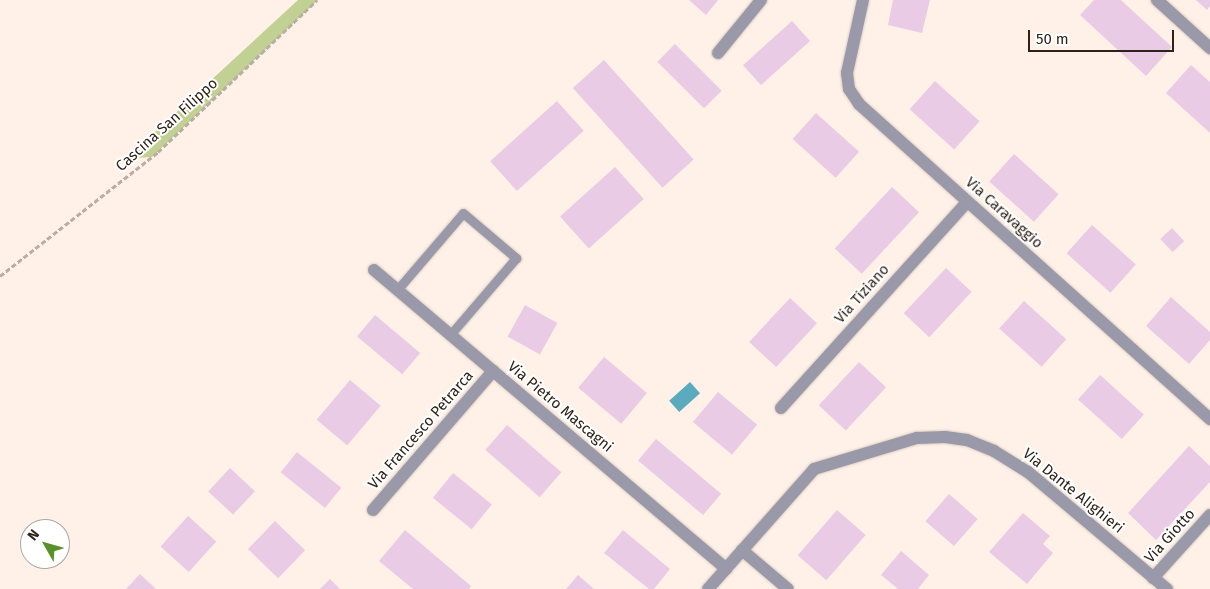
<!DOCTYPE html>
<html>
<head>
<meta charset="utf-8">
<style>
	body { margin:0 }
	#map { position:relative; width:1210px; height:589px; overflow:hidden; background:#fff1e7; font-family:"Fira Sans",sans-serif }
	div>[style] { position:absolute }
	.green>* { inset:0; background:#c1d193 }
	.water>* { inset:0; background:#5aabbe; transform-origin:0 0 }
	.building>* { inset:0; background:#eacbe5; transform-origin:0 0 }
	.path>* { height:3px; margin-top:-1.5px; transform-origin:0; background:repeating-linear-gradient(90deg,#baada3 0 5px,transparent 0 7.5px) }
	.roads { filter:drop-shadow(0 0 1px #d9ccc2) drop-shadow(0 0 1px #d9ccc2) }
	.service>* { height:9px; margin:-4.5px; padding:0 4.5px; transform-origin:4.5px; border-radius:4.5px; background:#9a99a9 }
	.minor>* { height:12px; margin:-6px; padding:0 6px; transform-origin:6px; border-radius:6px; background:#9a99a9 }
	span { translate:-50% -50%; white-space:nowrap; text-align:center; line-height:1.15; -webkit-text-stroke:4px #fff; paint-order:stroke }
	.street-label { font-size:15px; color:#2e2219 }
	.north { position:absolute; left:20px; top:519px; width:50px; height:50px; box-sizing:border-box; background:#fff; border:1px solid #aba7a3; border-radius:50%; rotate:308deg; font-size:14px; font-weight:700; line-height:20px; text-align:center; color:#2e2219 }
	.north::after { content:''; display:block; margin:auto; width:18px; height:22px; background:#5a902a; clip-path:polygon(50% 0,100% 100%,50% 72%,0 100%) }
	.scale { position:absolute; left:1028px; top:30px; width:146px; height:22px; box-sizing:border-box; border:2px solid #2e2219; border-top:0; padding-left:6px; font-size:15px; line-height:18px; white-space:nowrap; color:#2e2219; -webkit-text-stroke:4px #fff; paint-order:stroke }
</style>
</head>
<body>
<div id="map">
	<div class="green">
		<i style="clip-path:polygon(298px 0,318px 0,152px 157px,134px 158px,144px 142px)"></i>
	</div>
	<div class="water">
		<i style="left:690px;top:382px;width:15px;height:28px;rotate:48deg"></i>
	</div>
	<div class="building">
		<i style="clip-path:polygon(689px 0,718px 0,706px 15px)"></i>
		<i style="clip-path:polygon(893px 0,930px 0,922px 33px,888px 25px)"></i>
		<i style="clip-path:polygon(1094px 0,1121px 0,1172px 47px,1146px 76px,1080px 15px)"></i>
		<i style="clip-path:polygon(1196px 0,1210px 0,1210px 6px,1207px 10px)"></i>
		<i style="left:792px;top:21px;width:27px;height:66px;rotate:48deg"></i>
		<i style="left:675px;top:44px;width:66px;height:25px;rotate:45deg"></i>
		<i style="left:604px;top:60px;width:134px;height:42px;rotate:48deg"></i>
		<i style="clip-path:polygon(1191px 65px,1210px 82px,1210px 133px,1166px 93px)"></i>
		<i style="left:935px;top:81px;width:60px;height:38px;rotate:42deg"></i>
		<i style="left:557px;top:101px;width:40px;height:90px;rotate:48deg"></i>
		<i style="left:816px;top:113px;width:58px;height:35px;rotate:42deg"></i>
		<i style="left:1014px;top:154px;width:60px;height:37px;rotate:42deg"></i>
		<i style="left:615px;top:167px;width:43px;height:74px;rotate:48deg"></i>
		<i style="left:892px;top:187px;width:37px;height:84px;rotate:43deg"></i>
		<i style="left:1092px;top:225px;width:59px;height:38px;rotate:42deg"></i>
		<i style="left:1172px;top:228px;width:18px;height:16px;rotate:47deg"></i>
		<i style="left:946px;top:268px;width:35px;height:62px;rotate:43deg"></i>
		<i style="clip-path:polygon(1171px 297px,1210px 332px,1210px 340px,1189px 364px,1146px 326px)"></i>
		<i style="left:790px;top:298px;width:37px;height:60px;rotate:43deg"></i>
		<i style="left:1024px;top:301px;width:57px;height:37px;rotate:42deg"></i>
		<i style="left:525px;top:305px;width:37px;height:36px;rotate:29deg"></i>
		<i style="left:375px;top:315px;width:59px;height:28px;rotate:40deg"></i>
		<i style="left:604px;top:357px;width:56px;height:40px;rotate:40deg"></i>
		<i style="left:859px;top:362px;width:37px;height:59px;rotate:43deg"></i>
		<i style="left:1100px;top:375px;width:59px;height:33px;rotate:42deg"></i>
		<i style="left:350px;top:380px;width:40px;height:52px;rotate:40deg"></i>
		<i style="left:718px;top:392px;width:51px;height:39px;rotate:40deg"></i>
		<i style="left:507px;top:425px;width:72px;height:33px;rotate:41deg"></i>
		<i style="left:656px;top:439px;width:85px;height:28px;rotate:40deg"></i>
		<i style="clip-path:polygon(1189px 446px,1210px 466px,1210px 482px,1156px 540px,1128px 513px)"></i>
		<i style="left:297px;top:452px;width:57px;height:26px;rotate:39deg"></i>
		<i style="left:230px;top:468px;width:34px;height:32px;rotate:43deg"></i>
		<i style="left:453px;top:473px;width:50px;height:32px;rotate:39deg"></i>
		<i style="left:949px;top:494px;width:38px;height:36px;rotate:41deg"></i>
		<i style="left:837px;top:510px;width:38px;height:60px;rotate:41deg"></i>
		<i style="clip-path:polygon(1023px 513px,1050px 536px,1043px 544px,1053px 553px,1027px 584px,989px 552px)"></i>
		<i style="left:188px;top:516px;width:38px;height:41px;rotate:42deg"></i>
		<i style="left:275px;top:521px;width:42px;height:39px;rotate:44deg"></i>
		<i style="clip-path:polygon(405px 530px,471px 586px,469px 589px,413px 589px,379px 561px)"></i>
		<i style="clip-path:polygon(623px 530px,670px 569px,654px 589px,649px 589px,604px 553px)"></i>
		<i style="clip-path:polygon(901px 551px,929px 575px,918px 589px,898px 589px,881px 575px)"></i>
		<i style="clip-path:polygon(140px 574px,156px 589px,126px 589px)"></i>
		<i style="clip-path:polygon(578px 575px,594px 589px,566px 589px)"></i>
		<i style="clip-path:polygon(330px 579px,340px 589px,320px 589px)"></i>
	</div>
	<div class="path">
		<i style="left:0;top:276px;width:201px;rotate:-38.1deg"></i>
		<i style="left:158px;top:152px;width:220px;rotate:-43.7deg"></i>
	</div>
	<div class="roads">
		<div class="service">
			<i style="left:397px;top:290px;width:101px;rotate:-49.4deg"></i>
			<i style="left:463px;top:213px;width:70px;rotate:40.3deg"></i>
			<i style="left:516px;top:258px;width:101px;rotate:130.6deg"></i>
		</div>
		<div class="minor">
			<i style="left:863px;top:0;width:75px;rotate:102.4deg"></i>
			<i style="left:847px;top:73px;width:16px;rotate:83deg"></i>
			<i style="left:849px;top:89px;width:18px;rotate:56deg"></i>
			<i style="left:859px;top:104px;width:472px;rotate:41.9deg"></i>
			<i style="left:1157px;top:0;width:72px;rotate:42.2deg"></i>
			<i style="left:718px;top:53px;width:68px;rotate:-50.9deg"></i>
			<i style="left:374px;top:270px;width:462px;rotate:40.3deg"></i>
			<i style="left:781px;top:408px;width:278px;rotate:-47.9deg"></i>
			<i style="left:373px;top:510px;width:184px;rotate:-49.2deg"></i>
			<i style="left:742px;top:550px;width:60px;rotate:40.3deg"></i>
			<i style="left:1153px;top:578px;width:85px;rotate:-47.9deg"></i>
			<i style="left:708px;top:589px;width:160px;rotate:-48.5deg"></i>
			<i style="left:814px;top:469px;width:108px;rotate:-16.8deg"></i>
			<i style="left:917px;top:438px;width:28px;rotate:-2deg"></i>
			<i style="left:945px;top:437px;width:22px;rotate:8deg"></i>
			<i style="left:967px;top:440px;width:29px;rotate:22deg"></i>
			<i style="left:994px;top:451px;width:40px;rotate:32deg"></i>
			<i style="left:1028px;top:472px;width:182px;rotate:40.1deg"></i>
		</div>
	</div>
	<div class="street-label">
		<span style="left:167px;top:125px;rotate:-42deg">Cascina San Filippo</span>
		<span style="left:1004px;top:213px;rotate:42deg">Via Caravaggio</span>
		<span style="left:862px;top:294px;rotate:-48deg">Via Tiziano</span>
		<span style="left:560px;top:407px;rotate:40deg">Via Pietro Mascagni</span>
		<span style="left:421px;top:430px;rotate:-49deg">Via Francesco Petrarca</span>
		<span style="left:1073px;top:491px;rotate:39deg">Via Dante Alighieri</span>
		<span style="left:1170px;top:536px;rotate:-48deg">Via Giotto</span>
	</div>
	<div class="north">N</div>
	<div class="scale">50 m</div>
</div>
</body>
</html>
